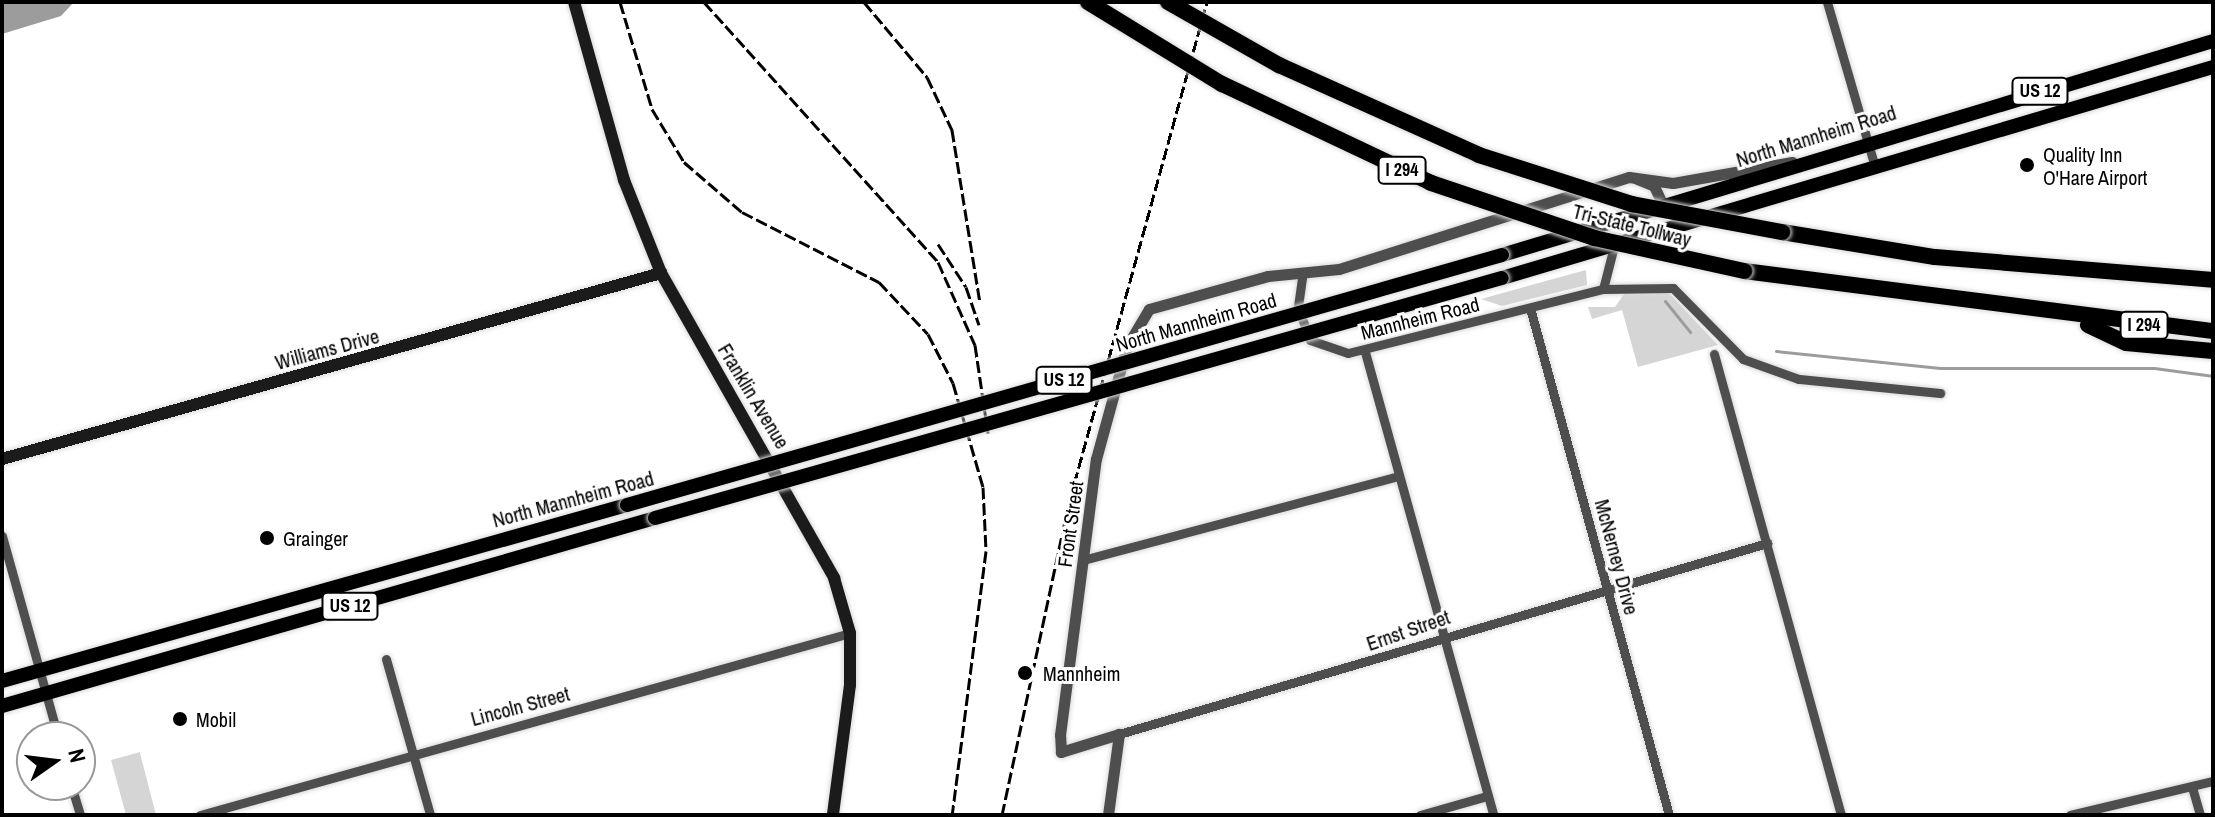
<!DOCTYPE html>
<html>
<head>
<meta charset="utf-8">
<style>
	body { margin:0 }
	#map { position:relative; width:2215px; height:817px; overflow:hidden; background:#fff; font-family:"Archivo Narrow",sans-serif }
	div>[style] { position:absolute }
	.green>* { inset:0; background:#d5d5d5 }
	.water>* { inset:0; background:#9c9c9c }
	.stream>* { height:3px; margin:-1.5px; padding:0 1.5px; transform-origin:1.5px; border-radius:1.5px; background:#9c9c9c }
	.roads { filter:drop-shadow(0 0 2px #dbdbdb) drop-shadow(0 0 2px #dbdbdb) }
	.minor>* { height:9px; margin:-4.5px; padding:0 4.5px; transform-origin:4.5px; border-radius:4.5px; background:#4e4e4e }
	.tertiary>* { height:11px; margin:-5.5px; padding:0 5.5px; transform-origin:5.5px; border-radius:5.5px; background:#4e4e4e }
	.secondary>* { height:12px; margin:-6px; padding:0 6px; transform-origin:6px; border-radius:6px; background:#1b1b1b }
	.primary>* { height:14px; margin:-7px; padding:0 7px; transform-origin:7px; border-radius:7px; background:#000 }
	.motorway>* { height:16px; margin:-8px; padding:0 8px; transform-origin:8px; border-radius:8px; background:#000 }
	.rail>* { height:3px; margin-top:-1.5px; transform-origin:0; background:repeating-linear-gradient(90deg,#000 0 12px,transparent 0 16px) }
	.bridges { filter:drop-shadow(0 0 2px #dbdbdb) drop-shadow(0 0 2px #dbdbdb) }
	.primary-bridge>* { height:14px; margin:-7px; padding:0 7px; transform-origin:7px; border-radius:7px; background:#000 }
	.motorway-bridge>* { height:16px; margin:-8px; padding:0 8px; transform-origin:8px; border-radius:8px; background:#000 }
	.dots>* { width:22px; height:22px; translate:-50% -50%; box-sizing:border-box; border:4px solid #fff; border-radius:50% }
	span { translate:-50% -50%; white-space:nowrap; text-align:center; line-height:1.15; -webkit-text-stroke:6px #fff; paint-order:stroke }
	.shield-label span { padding:2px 6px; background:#fff; border:2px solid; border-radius:6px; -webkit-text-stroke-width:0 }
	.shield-label { font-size:18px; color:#000; font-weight:700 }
	.street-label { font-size:20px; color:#000 }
	.poi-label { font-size:20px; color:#000 }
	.left { translate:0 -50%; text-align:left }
	.frame { position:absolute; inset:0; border:4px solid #000; pointer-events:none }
	.north { position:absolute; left:16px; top:721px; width:80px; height:80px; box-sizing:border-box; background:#fff; border:2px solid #999; border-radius:50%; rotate:76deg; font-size:22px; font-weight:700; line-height:32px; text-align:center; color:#000 }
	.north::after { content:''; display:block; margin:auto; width:28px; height:36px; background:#000; clip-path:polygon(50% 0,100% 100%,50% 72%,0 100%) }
</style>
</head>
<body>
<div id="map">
	<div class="green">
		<i style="clip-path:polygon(1586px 270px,1587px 285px,1502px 306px,1481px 299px)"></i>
		<i style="clip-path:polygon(1668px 292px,1718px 345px,1638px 367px,1622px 310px,1592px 319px,1588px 307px,1615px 307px,1624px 294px)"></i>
		<i style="clip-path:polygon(140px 752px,140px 753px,156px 815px,126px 815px,111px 760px)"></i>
	</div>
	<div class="water">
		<i style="clip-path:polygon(2px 2px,74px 2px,61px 16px,2px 34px)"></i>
	</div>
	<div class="stream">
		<i style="left:1665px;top:301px;width:40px;rotate:51deg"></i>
		<i style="left:1776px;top:351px;width:165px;rotate:5.9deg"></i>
		<i style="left:1940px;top:368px;width:214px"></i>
		<i style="left:2154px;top:368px;width:60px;rotate:7.7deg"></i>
	</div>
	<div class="roads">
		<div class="minor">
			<i style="left:1827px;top:2px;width:169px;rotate:73.8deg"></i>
			<i style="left:1614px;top:246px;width:44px;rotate:104.3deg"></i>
			<i style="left:1603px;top:289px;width:70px;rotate:-0.8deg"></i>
			<i style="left:1673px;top:288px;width:100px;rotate:45.4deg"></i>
			<i style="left:1743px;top:359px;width:59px;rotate:19.7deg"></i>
			<i style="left:1799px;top:379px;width:142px;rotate:5.7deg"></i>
			<i style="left:1302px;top:278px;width:30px;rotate:98deg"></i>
			<i style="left:1298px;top:308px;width:34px;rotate:69deg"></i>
			<i style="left:1310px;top:340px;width:40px;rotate:18.9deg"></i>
			<i style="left:1348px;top:353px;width:263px;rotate:-14.1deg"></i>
			<i style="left:1530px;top:308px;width:526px;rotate:74.67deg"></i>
			<i style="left:1365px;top:352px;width:480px;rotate:74.5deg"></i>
			<i style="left:1714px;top:354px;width:478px;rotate:74.6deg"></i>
			<i style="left:2px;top:536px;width:209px;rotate:74.4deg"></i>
			<i style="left:1083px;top:560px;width:326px;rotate:-14.9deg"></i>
			<i style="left:386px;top:659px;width:162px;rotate:74.2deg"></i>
			<i style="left:1119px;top:734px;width:676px;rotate:-16.42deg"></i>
			<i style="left:71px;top:785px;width:31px;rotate:73deg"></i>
			<i style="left:2192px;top:787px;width:29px;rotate:74deg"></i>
			<i style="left:200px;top:815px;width:675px;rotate:-15.64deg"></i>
			<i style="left:1420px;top:815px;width:70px;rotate:-15.8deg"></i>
			<i style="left:2070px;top:815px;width:147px;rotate:-13.4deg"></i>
		</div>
		<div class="tertiary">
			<i style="left:1637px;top:179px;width:18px;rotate:22deg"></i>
			<i style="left:1654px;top:186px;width:21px;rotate:65deg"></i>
			<i style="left:1108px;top:815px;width:82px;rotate:-82.3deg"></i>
			<i style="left:1119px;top:734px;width:61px;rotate:162.8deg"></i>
			<i style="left:1061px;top:752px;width:17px;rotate:-93deg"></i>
			<i style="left:1060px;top:735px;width:278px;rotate:-82.6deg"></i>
			<i style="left:1096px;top:459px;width:117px;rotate:-74.7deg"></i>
			<i style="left:1127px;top:346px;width:43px;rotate:-59.3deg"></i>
			<i style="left:1149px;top:309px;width:123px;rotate:-15.5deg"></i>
			<i style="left:1268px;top:276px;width:71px;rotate:-5.6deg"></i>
			<i style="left:1339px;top:269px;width:304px;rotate:-17.6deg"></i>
			<i style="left:1629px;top:177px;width:44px;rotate:7.8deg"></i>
			<i style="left:1673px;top:183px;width:121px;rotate:-10deg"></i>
		</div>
		<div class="secondary">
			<i style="left:574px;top:2px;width:185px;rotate:74.3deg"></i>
			<i style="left:624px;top:180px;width:100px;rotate:68.3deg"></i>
			<i style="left:661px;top:273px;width:351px;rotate:60.4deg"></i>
			<i style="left:834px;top:578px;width:57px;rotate:73.8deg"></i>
			<i style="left:850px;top:633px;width:52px;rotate:90deg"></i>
			<i style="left:850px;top:685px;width:131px;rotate:97.5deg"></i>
			<i style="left:2px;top:459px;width:685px;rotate:-15.76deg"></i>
		</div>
		<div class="primary">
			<i style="left:1502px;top:255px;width:743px;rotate:-16.75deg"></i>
			<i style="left:1502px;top:278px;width:742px;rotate:-16.53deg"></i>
			<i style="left:2px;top:681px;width:649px;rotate:-15.73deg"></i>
			<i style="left:2px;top:706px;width:680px;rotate:-16.06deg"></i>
		</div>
		<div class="motorway">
			<i style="left:1782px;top:232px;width:155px;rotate:9.3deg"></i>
			<i style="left:1935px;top:257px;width:279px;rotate:4.7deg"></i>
			<i style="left:1744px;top:271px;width:473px;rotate:7.3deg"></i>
			<i style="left:2088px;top:325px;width:42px;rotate:25.3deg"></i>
			<i style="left:2126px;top:343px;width:87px;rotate:5.3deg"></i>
		</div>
	</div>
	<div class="rail">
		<i style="left:620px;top:2px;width:112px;rotate:73.3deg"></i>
		<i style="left:652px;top:109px;width:62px;rotate:58.9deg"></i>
		<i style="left:684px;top:162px;width:77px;rotate:40.8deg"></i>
		<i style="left:742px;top:212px;width:154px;rotate:27.1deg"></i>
		<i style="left:879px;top:282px;width:71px;rotate:46.7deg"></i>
		<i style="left:928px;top:334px;width:55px;rotate:63deg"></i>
		<i style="left:953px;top:383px;width:108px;rotate:73.9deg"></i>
		<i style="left:983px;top:487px;width:64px;rotate:87.3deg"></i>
		<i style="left:986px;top:551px;width:266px;rotate:97.3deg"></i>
		<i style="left:704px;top:2px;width:350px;rotate:48deg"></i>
		<i style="left:938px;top:262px;width:91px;rotate:66deg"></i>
		<i style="left:975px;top:345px;width:89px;rotate:81.6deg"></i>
		<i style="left:864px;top:2px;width:98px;rotate:50deg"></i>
		<i style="left:927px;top:77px;width:59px;rotate:64.7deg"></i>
		<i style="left:952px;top:130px;width:175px;rotate:80.8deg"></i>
		<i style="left:938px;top:244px;width:51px;rotate:56.9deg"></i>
		<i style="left:966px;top:287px;width:40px;rotate:71.1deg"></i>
		<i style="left:1002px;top:815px;width:323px;rotate:-77.9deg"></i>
		<i style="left:1070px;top:499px;width:516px;rotate:-74.59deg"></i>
	</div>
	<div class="bridges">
		<div class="primary-bridge">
			<i style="left:627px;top:505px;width:910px;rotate:-15.95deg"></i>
			<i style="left:655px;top:518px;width:880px;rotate:-15.82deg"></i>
		</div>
		<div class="motorway-bridge">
			<i style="left:1088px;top:2px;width:157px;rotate:31.5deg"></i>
			<i style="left:1222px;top:84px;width:231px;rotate:25.3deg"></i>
			<i style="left:1431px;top:183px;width:172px;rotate:18.6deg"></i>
			<i style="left:1594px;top:238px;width:154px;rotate:12.4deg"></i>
			<i style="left:1168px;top:2px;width:128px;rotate:29.6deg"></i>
			<i style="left:1279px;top:65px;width:219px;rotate:24.2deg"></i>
			<i style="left:1479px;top:155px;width:161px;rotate:17.8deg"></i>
			<i style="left:1632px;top:204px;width:153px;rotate:10.6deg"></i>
		</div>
	</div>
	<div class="dots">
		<i style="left:2027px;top:165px;background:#000"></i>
		<i style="left:267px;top:538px;background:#000"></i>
		<i style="left:1025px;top:673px;background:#000"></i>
		<i style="left:180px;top:719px;background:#000"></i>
	</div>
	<div class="shield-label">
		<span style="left:2040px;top:91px">US 12</span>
		<span style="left:1402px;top:170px">I 294</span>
		<span style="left:2144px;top:325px">I 294</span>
		<span style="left:1064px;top:380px">US 12</span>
		<span style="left:350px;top:606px">US 12</span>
	</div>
	<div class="street-label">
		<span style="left:1816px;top:136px;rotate:-17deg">North Mannheim Road</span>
		<span style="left:1632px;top:225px;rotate:14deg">Tri-State Tollway</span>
		<span style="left:1420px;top:318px;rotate:-14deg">Mannheim Road</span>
		<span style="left:1196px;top:322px;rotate:-16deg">North Mannheim Road</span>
		<span style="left:327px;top:349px;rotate:-15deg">Williams Drive</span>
		<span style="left:754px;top:396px;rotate:59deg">Franklin Avenue</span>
		<span style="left:573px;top:499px;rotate:-15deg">North Mannheim Road</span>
		<span style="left:1070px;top:524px;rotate:-82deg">Front Street</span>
		<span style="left:1617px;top:557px;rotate:75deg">McNerney Drive</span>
		<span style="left:1408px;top:630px;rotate:-19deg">Ernst Street</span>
		<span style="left:520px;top:706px;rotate:-15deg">Lincoln Street</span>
	</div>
	<div class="poi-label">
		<span class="left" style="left:2043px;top:166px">Quality Inn<br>O'Hare Airport</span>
		<span class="left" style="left:283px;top:538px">Grainger</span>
		<span class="left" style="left:1043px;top:673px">Mannheim</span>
		<span class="left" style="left:196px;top:719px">Mobil</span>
	</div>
	<div class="frame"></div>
	<div class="north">N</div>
</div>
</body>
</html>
